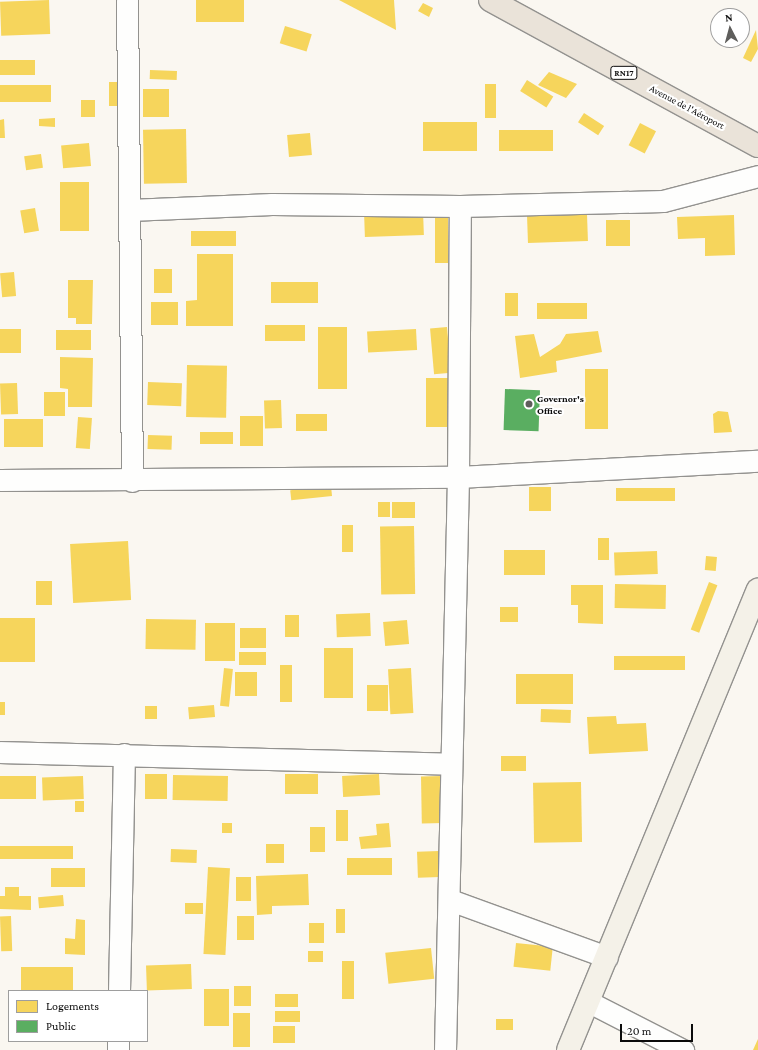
<!DOCTYPE html>
<html>
<head>
<meta charset="utf-8">
<style>
	body { margin:0 }
	#map { position:relative; width:758px; height:1050px; overflow:hidden; background:#faf7f1; font-family:"Crimson Pro",serif }
	div>[style] { position:absolute }
	.homes>* { inset:0; background:#f6d55c; transform-origin:0 0 }
	.public>* { inset:0; background:#5aae61; transform-origin:0 0 }
	.roads { filter:drop-shadow(1px 0 #93928f) drop-shadow(-1px 0 #93928f) drop-shadow(0 1px #93928f) drop-shadow(0 -1px #93928f) }
	.street>* { height:21px; margin:-10.5px; padding:0 10.5px; transform-origin:10.5px; border-radius:10.5px; background:#fefefd }
	.secondary>* { height:22px; margin:-11px; padding:0 11px; transform-origin:11px; border-radius:11px; background:#f4f1e8 }
	.primary>* { height:22px; margin:-11px; padding:0 11px; transform-origin:11px; border-radius:11px; background:#eae3d9 }
	.dots>* { width:11px; height:11px; translate:-50% -50%; box-sizing:border-box; border:2px solid #fff; border-radius:50% }
	span { translate:-50% -50%; white-space:nowrap; text-align:center; line-height:1.15; -webkit-text-stroke:4px #fff; paint-order:stroke }
	.shield-label span { padding:1px 3px; background:#fff; border:1px solid; border-radius:3px; -webkit-text-stroke-width:0 }
	.shield-label { font-size:9px; color:#0c0c0c; font-weight:700 }
	.street-label { font-size:10px; color:#0c0c0c }
	.poi-label { font-size:10px; color:#0c0c0c; font-weight:700 }
	.left { translate:0 -50%; text-align:left }
	.legend { position:absolute; left:8px; top:990px; width:140px; height:52px; box-sizing:border-box; background:#fff; border:1px solid #9e9e9e; margin:0; padding:5px 7px; list-style:none; font-size:12px; color:#0c0c0c }
	.legend li { display:flex; align-items:center; gap:8px; height:20px }
	.legend b { width:20px; border:1px solid #9e9e9e }
	.north { position:absolute; left:710px; top:8px; width:40px; height:40px; box-sizing:border-box; background:#fff; border:1px solid #9e9e9e; border-radius:50%; rotate:354deg; font-size:11px; font-weight:700; line-height:16px; text-align:center; color:#0c0c0c }
	.north::after { content:''; display:block; margin:auto; width:14px; height:18px; background:#5f5e5c; clip-path:polygon(50% 0,100% 100%,50% 72%,0 100%) }
	.scale { position:absolute; left:620px; top:1024px; width:73px; height:18px; box-sizing:border-box; border:2px solid #0c0c0c; border-top:0; padding-left:5px; font-size:12px; line-height:14px; white-space:nowrap; color:#0c0c0c; -webkit-text-stroke:3px #fff; paint-order:stroke }
</style>
</head>
<body>
<div id="map">
	<div class="homes">
		<i style="left:49px;top:0;width:34px;height:49px;rotate:88deg"></i>
		<i style="left:196px;top:0;width:48px;height:22px"></i>
		<i style="clip-path:polygon(339px 0,394px 0,396px 30px)"></i>
		<i style="clip-path:polygon(423px 3px,433px 8px,429px 17px,418px 11px)"></i>
		<i style="left:285px;top:26px;width:28px;height:18px;rotate:17deg"></i>
		<i style="clip-path:polygon(756px 30px,758px 49px,751px 62px,743px 58px)"></i>
		<i style="left:35px;top:60px;width:15px;height:35px;rotate:90deg"></i>
		<i style="left:150px;top:70px;width:27px;height:9px;rotate:2deg"></i>
		<i style="clip-path:polygon(549px 72px,577px 84px,566px 98px,538px 85px)"></i>
		<i style="left:527px;top:80px;width:31px;height:13px;rotate:32deg"></i>
		<i style="left:109px;top:82px;width:11px;height:24px"></i>
		<i style="left:485px;top:84px;width:11px;height:34px"></i>
		<i style="left:0;top:85px;width:51px;height:17px"></i>
		<i style="left:143px;top:89px;width:26px;height:28px"></i>
		<i style="left:95px;top:100px;width:17px;height:14px;rotate:90deg"></i>
		<i style="left:584px;top:113px;width:24px;height:11px;rotate:33deg"></i>
		<i style="clip-path:polygon(55px 118px,55px 127px,39px 126px,39px 119px)"></i>
		<i style="clip-path:polygon(4px 119px,5px 138px,0 138px,0 120px)"></i>
		<i style="left:423px;top:122px;width:54px;height:29px"></i>
		<i style="left:640px;top:123px;width:18px;height:25px;rotate:27deg"></i>
		<i style="left:186px;top:129px;width:54px;height:43px;rotate:89deg"></i>
		<i style="left:499px;top:130px;width:54px;height:21px"></i>
		<i style="left:310px;top:133px;width:22px;height:23px;rotate:85deg"></i>
		<i style="left:89px;top:143px;width:23px;height:28px;rotate:85deg"></i>
		<i style="left:41px;top:154px;width:14px;height:17px;rotate:82deg"></i>
		<i style="left:60px;top:182px;width:29px;height:49px"></i>
		<i style="left:35px;top:208px;width:23px;height:15px;rotate:80deg"></i>
		<i style="left:423px;top:210px;width:25px;height:59px;rotate:88deg"></i>
		<i style="left:435px;top:212px;width:13px;height:51px"></i>
		<i style="left:587px;top:214px;width:27px;height:60px;rotate:88deg"></i>
		<i style="clip-path:polygon(734px 215px,735px 255px,705px 256px,705px 238px,678px 239px,677px 217px)"></i>
		<i style="left:606px;top:220px;width:24px;height:26px"></i>
		<i style="left:191px;top:231px;width:45px;height:15px"></i>
		<i style="clip-path:polygon(197px 254px,233px 254px,233px 326px,186px 326px,186px 301px,197px 300px)"></i>
		<i style="left:154px;top:269px;width:18px;height:24px"></i>
		<i style="left:14px;top:272px;width:24px;height:14px;rotate:85deg"></i>
		<i style="clip-path:polygon(68px 280px,93px 280px,92px 324px,76px 324px,76px 318px,68px 318px)"></i>
		<i style="left:271px;top:282px;width:47px;height:21px"></i>
		<i style="left:518px;top:293px;width:23px;height:13px;rotate:90deg"></i>
		<i style="left:151px;top:302px;width:27px;height:23px"></i>
		<i style="left:587px;top:303px;width:16px;height:50px;rotate:90deg"></i>
		<i style="left:305px;top:325px;width:16px;height:40px;rotate:90deg"></i>
		<i style="left:318px;top:327px;width:29px;height:62px"></i>
		<i style="left:447px;top:327px;width:46px;height:17px;rotate:85deg"></i>
		<i style="left:0;top:329px;width:21px;height:24px"></i>
		<i style="left:416px;top:329px;width:21px;height:49px;rotate:87deg"></i>
		<i style="left:56px;top:330px;width:35px;height:20px"></i>
		<i style="clip-path:polygon(598px 331px,602px 352px,556px 361px,557px 372px,520px 378px,515px 336px,534px 334px,540px 357px,560px 344px,566px 334px)"></i>
		<i style="clip-path:polygon(60px 357px,93px 358px,92px 407px,68px 407px,68px 389px,60px 388px)"></i>
		<i style="left:187px;top:365px;width:40px;height:52px;rotate:1deg"></i>
		<i style="left:608px;top:369px;width:60px;height:23px;rotate:90deg"></i>
		<i style="left:426px;top:378px;width:23px;height:49px"></i>
		<i style="left:148px;top:382px;width:34px;height:23px;rotate:2deg"></i>
		<i style="left:17px;top:383px;width:31px;height:17px;rotate:88deg"></i>
		<i style="left:44px;top:392px;width:21px;height:24px"></i>
		<i style="left:281px;top:400px;width:28px;height:17px;rotate:88deg"></i>
		<i style="clip-path:polygon(718px 411px,728px 412px,732px 432px,714px 433px,713px 414px)"></i>
		<i style="left:327px;top:414px;width:17px;height:31px;rotate:90deg"></i>
		<i style="left:240px;top:416px;width:23px;height:30px"></i>
		<i style="left:78px;top:417px;width:14px;height:31px;rotate:4deg"></i>
		<i style="left:43px;top:419px;width:28px;height:39px;rotate:90deg"></i>
		<i style="left:200px;top:432px;width:33px;height:12px"></i>
		<i style="left:148px;top:435px;width:24px;height:14px;rotate:2deg"></i>
		<i style="left:331px;top:486px;width:10px;height:41px;rotate:84deg"></i>
		<i style="left:529px;top:487px;width:22px;height:24px"></i>
		<i style="left:675px;top:488px;width:13px;height:59px;rotate:90deg"></i>
		<i style="left:390px;top:502px;width:15px;height:12px;rotate:90deg"></i>
		<i style="left:392px;top:502px;width:23px;height:16px"></i>
		<i style="left:342px;top:525px;width:11px;height:27px"></i>
		<i style="left:414px;top:526px;width:68px;height:34px;rotate:89deg"></i>
		<i style="left:598px;top:538px;width:11px;height:22px"></i>
		<i style="left:128px;top:541px;width:59px;height:58px;rotate:87deg"></i>
		<i style="left:504px;top:550px;width:41px;height:25px"></i>
		<i style="left:657px;top:551px;width:23px;height:43px;rotate:88deg"></i>
		<i style="left:706px;top:556px;width:11px;height:14px;rotate:5deg"></i>
		<i style="left:36px;top:581px;width:16px;height:24px"></i>
		<i style="left:709px;top:582px;width:9px;height:51px;rotate:21deg"></i>
		<i style="left:615px;top:584px;width:51px;height:24px;rotate:1deg"></i>
		<i style="clip-path:polygon(571px 585px,603px 585px,603px 624px,578px 623px,578px 605px,571px 605px)"></i>
		<i style="left:500px;top:607px;width:18px;height:15px"></i>
		<i style="left:370px;top:613px;width:23px;height:34px;rotate:88deg"></i>
		<i style="left:285px;top:615px;width:14px;height:22px"></i>
		<i style="left:0;top:618px;width:35px;height:44px"></i>
		<i style="left:146px;top:619px;width:50px;height:30px;rotate:1deg"></i>
		<i style="left:407px;top:620px;width:24px;height:24px;rotate:85deg"></i>
		<i style="left:205px;top:623px;width:30px;height:38px"></i>
		<i style="left:240px;top:628px;width:26px;height:20px"></i>
		<i style="left:324px;top:648px;width:29px;height:50px"></i>
		<i style="left:239px;top:652px;width:27px;height:13px"></i>
		<i style="left:685px;top:656px;width:14px;height:71px;rotate:90deg"></i>
		<i style="left:280px;top:665px;width:12px;height:37px"></i>
		<i style="left:224px;top:668px;width:9px;height:38px;rotate:6deg"></i>
		<i style="left:411px;top:668px;width:45px;height:23px;rotate:87deg"></i>
		<i style="left:235px;top:672px;width:22px;height:24px"></i>
		<i style="left:573px;top:674px;width:30px;height:57px;rotate:90deg"></i>
		<i style="left:367px;top:685px;width:21px;height:26px"></i>
		<i style="left:5px;top:702px;width:13px;height:5px;rotate:90deg"></i>
		<i style="left:214px;top:705px;width:12px;height:26px;rotate:85deg"></i>
		<i style="left:145px;top:706px;width:12px;height:13px"></i>
		<i style="left:541px;top:709px;width:30px;height:13px;rotate:2deg"></i>
		<i style="clip-path:polygon(616px 716px,617px 724px,646px 723px,648px 751px,589px 754px,587px 717px)"></i>
		<i style="left:526px;top:756px;width:15px;height:25px;rotate:90deg"></i>
		<i style="left:145px;top:774px;width:22px;height:25px"></i>
		<i style="left:318px;top:774px;width:20px;height:33px;rotate:90deg"></i>
		<i style="left:379px;top:774px;width:21px;height:37px;rotate:87deg"></i>
		<i style="left:173px;top:775px;width:55px;height:25px;rotate:1deg"></i>
		<i style="left:0;top:776px;width:36px;height:23px"></i>
		<i style="left:83px;top:776px;width:23px;height:41px;rotate:88deg"></i>
		<i style="left:443px;top:776px;width:47px;height:22px;rotate:89deg"></i>
		<i style="left:581px;top:782px;width:60px;height:48px;rotate:89deg"></i>
		<i style="left:75px;top:801px;width:9px;height:11px"></i>
		<i style="left:348px;top:810px;width:31px;height:12px;rotate:90deg"></i>
		<i style="left:222px;top:823px;width:10px;height:10px"></i>
		<i style="clip-path:polygon(389px 823px,391px 847px,361px 849px,359px 837px,377px 835px,376px 824px)"></i>
		<i style="left:310px;top:827px;width:15px;height:25px"></i>
		<i style="left:266px;top:844px;width:18px;height:19px"></i>
		<i style="left:73px;top:846px;width:13px;height:73px;rotate:90deg"></i>
		<i style="left:171px;top:849px;width:26px;height:13px;rotate:2deg"></i>
		<i style="left:439px;top:851px;width:26px;height:22px;rotate:88deg"></i>
		<i style="left:347px;top:858px;width:45px;height:17px"></i>
		<i style="left:208px;top:867px;width:22px;height:87px;rotate:3deg"></i>
		<i style="left:51px;top:868px;width:34px;height:19px"></i>
		<i style="clip-path:polygon(308px 874px,309px 905px,272px 906px,272px 914px,257px 915px,256px 876px)"></i>
		<i style="left:236px;top:877px;width:15px;height:24px"></i>
		<i style="clip-path:polygon(5px 887px,19px 887px,19px 896px,31px 896px,31px 910px,0 909px,0 896px,5px 896px)"></i>
		<i style="left:63px;top:895px;width:11px;height:25px;rotate:85deg"></i>
		<i style="left:185px;top:903px;width:18px;height:11px"></i>
		<i style="left:336px;top:909px;width:9px;height:24px"></i>
		<i style="left:11px;top:916px;width:35px;height:11px;rotate:88deg"></i>
		<i style="left:237px;top:916px;width:17px;height:24px"></i>
		<i style="clip-path:polygon(76px 919px,85px 920px,85px 955px,65px 954px,65px 938px,75px 939px)"></i>
		<i style="left:309px;top:923px;width:15px;height:20px"></i>
		<i style="left:516px;top:943px;width:37px;height:24px;rotate:6deg"></i>
		<i style="left:431px;top:948px;width:31px;height:46px;rotate:84deg"></i>
		<i style="left:308px;top:951px;width:15px;height:11px"></i>
		<i style="left:342px;top:961px;width:12px;height:38px"></i>
		<i style="left:191px;top:964px;width:25px;height:45px;rotate:88deg"></i>
		<i style="left:73px;top:967px;width:23px;height:52px;rotate:90deg"></i>
		<i style="left:234px;top:986px;width:17px;height:20px"></i>
		<i style="left:229px;top:989px;width:37px;height:25px;rotate:90deg"></i>
		<i style="left:298px;top:994px;width:13px;height:23px;rotate:90deg"></i>
		<i style="left:275px;top:1011px;width:25px;height:11px"></i>
		<i style="left:233px;top:1013px;width:17px;height:34px"></i>
		<i style="left:513px;top:1019px;width:11px;height:17px;rotate:90deg"></i>
		<i style="left:273px;top:1026px;width:22px;height:17px"></i>
		<i style="clip-path:polygon(758px 1039px,758px 1050px,753px 1050px)"></i>
	</div>
	<div class="public">
		<i style="left:505px;top:389px;width:35px;height:41px;rotate:2deg"></i>
	</div>
	<div class="roads">
		<div class="street">
			<i style="left:127px;top:0;width:481px;rotate:89.4deg"></i>
			<i style="left:129px;top:210px;width:143px;rotate:-2.4deg"></i>
			<i style="left:272px;top:204px;width:188px;rotate:0.6deg"></i>
			<i style="left:460px;top:206px;width:203px;rotate:-1.4deg"></i>
			<i style="left:663px;top:201px;width:98px;rotate:-14.7deg"></i>
			<i style="left:0;top:480px;width:458px;rotate:-0.4deg"></i>
			<i style="left:458px;top:477px;width:300px;rotate:-3.1deg"></i>
			<i style="left:0;top:752px;width:451px;rotate:1.5deg"></i>
			<i style="left:450px;top:900px;width:167px;rotate:20deg"></i>
			<i style="left:119px;top:991px;width:237px;rotate:-88.8deg"></i>
			<i style="left:589px;top:1002px;width:106px;rotate:27.1deg"></i>
			<i style="left:118px;top:1050px;width:9px;rotate:-90deg"></i>
			<i style="left:445px;top:1050px;width:573px;rotate:-88.7deg"></i>
			<i style="left:458px;top:477px;width:271px;rotate:-89.6deg"></i>
		</div>
		<div class="secondary">
			<i style="left:568px;top:1050px;width:498px;rotate:-67.6deg"></i>
		</div>
		<div class="primary">
			<i style="left:490px;top:0;width:305px;rotate:28.6deg"></i>
		</div>
	</div>
	<div class="dots">
		<i style="left:529px;top:404px;background:#5f5e5c"></i>
	</div>
	<div class="shield-label">
		<span style="left:624px;top:73px">RN17</span>
	</div>
	<div class="street-label">
		<span style="left:687px;top:107px;rotate:28deg">Avenue de l'Aéroport</span>
	</div>
	<div class="poi-label">
		<span class="left" style="left:537px;top:404px">Governor's<br>Office</span>
	</div>
	<ul class="legend">
	<li><b style="height:11px;background:#f6d55c"></b>Logements</li>
	<li><b style="height:11px;background:#5aae61"></b>Public</li>
	</ul>
	<div class="north">N</div>
	<div class="scale">20 m</div>
</div>
</body>
</html>
